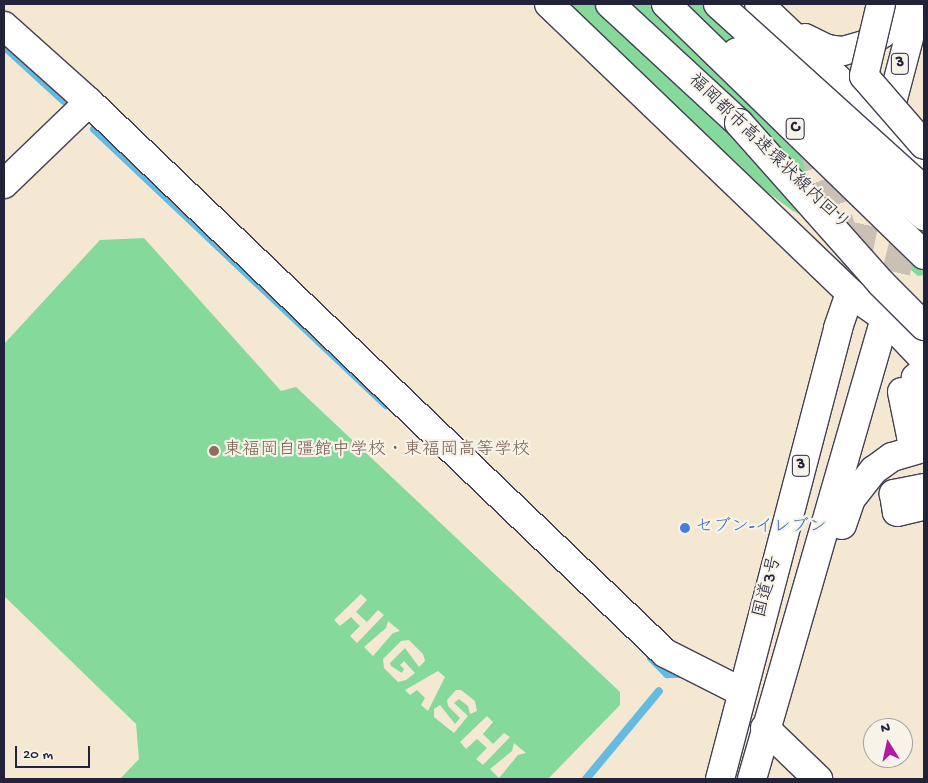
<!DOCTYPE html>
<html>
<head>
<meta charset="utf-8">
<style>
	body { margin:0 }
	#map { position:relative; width:928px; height:783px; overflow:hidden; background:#f4e8d2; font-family:"Gochi Hand","Klee One",sans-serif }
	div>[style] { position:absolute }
	.green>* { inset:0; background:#85d99b }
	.stream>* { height:8px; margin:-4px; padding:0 4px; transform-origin:4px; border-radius:4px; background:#64bae1 }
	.minor-tunnel>* { height:28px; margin-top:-14px; transform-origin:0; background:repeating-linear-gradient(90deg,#cac0b4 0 28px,transparent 0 42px) }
	.highway-tunnel>* { height:28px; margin-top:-14px; transform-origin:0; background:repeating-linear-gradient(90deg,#cac0b4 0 28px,transparent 0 42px) }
	.roads { filter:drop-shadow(1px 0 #424052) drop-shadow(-1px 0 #424052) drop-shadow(0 1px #424052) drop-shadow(0 -1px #424052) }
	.minor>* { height:28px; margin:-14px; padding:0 14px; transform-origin:14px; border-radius:14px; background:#fff }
	.highway>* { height:28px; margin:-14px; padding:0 14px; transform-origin:14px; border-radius:14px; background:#fff }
	.bridges { filter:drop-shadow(1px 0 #424052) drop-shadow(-1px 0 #424052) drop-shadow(0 1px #424052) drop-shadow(0 -1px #424052) }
	.minor-bridge>* { height:28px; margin:-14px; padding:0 14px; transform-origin:14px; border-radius:14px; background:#fff }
	.highway-bridge>* { height:28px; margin:-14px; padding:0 14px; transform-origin:14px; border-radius:14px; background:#fff }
	.dots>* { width:14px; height:14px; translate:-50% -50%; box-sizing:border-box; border:2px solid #f7f3e8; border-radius:50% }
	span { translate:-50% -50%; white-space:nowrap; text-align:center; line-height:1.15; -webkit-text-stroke:4.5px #f7f3e8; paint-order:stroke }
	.shield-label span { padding:1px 4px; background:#f7f3e8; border:1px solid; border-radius:4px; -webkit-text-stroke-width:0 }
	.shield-label { font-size:16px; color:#22223b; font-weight:700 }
	.street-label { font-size:18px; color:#22223b }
	.education-label { font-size:18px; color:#785e54 }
	.left { translate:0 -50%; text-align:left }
	.shop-label { font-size:18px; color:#366cbe }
	.frame { position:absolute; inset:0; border:5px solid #22223b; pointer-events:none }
	.north { position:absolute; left:863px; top:718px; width:50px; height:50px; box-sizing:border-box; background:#f7f3e8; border:1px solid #a29fa3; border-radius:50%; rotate:350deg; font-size:14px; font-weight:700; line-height:20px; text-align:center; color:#22223b }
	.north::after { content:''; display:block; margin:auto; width:18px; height:22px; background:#b5179e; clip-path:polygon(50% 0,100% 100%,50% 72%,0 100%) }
	.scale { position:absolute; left:15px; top:746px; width:75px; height:22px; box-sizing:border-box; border:2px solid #22223b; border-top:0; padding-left:6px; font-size:15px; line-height:18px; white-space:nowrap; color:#22223b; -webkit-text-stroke:4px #f7f3e8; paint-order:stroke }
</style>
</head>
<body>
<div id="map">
	<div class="green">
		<i style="clip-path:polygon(568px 4px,738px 4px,768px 58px,821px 214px,815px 221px,793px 211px,755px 183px)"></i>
		<i style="clip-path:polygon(924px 216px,924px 275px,918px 276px,911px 270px,911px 263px)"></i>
		<i style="clip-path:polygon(evenodd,144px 238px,281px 391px,296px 387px,620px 692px,620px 705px,548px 779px,120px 779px,139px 759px,136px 724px,4px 596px,4px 344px,100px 240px,144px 238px,361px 594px,367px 600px,356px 612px,367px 622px,378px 610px,384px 615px,357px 643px,350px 636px,360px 626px,351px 617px,340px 626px,334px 620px,361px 594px,144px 238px,388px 621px,400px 631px,393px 633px,373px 656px,364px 647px,386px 628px,388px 621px,144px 238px,409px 640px,423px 654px,425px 661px,419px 667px,405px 648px,390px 663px,391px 666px,402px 673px,404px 669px,400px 665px,404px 661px,415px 673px,406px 680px,398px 682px,384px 668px,383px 659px,401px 641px,409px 640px,144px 238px,438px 671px,445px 677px,428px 711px,421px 705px,425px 698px,417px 690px,410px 695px,405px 690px,438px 671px,144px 238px,456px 690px,461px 690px,475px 701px,477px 711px,470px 714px,468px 706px,459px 699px,454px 703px,468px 716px,454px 733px,434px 717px,434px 709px,440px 705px,455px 724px,460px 718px,448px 706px,447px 700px,456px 690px,144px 238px,487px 716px,493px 722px,483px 734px,493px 744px,504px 733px,510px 737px,483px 765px,476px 759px,487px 748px,477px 739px,466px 749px,460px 742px,487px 716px,144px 238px,514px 743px,526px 753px,518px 755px,499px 778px,490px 769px,512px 751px,514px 743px)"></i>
	</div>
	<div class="stream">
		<i style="left:4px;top:46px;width:81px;rotate:42.5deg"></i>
		<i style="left:94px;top:129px;width:402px;rotate:43.4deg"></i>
		<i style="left:651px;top:658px;width:23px;rotate:45deg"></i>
		<i style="left:667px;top:674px;width:18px"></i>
		<i style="left:586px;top:779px;width:114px;rotate:-50.3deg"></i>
	</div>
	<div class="minor-tunnel">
		<i style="left:810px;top:140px;width:106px;rotate:70.2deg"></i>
	</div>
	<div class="highway-tunnel">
		<i style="left:850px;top:293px;width:113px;rotate:-78.3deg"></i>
		<i style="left:886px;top:313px;width:100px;rotate:-76.1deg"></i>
	</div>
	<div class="roads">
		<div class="minor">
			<i style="left:549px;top:4px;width:417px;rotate:43.8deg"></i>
			<i style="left:759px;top:4px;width:175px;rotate:43.6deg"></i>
			<i style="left:4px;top:26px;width:114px;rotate:41.8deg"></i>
			<i style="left:89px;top:102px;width:797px;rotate:43.73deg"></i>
			<i style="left:665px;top:653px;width:86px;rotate:26.9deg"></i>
			<i style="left:805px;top:38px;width:25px;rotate:26deg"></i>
			<i style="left:828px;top:49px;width:15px;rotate:8deg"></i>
			<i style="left:843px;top:51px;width:22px;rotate:-16deg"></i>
			<i style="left:864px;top:45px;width:22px;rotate:-32deg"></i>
			<i style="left:883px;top:33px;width:33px;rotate:-61deg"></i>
			<i style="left:4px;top:184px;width:118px;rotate:-44deg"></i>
			<i style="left:902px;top:392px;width:45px;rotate:78.4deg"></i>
			<i style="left:911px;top:436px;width:13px;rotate:-9deg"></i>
			<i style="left:923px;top:415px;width:38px;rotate:-101deg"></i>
			<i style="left:916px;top:378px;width:11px;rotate:-45deg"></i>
			<i style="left:924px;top:488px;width:31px;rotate:169deg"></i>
			<i style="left:894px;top:494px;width:18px;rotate:81deg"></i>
			<i style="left:897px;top:512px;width:28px;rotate:-13deg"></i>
			<i style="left:765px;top:728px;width:74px;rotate:43.9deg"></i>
		</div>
		<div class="highway">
			<i style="left:610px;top:4px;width:176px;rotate:42.7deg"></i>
			<i style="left:918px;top:4px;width:125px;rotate:104.8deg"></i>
			<i style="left:886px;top:125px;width:55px;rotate:46.5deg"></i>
			<i style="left:842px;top:525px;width:28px;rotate:-71deg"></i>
			<i style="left:851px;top:499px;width:37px;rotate:-52deg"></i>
			<i style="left:874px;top:470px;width:22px;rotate:-36deg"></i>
			<i style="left:892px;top:457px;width:33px;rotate:-16deg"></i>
			<i style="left:720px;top:779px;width:466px;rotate:-75.3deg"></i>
			<i style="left:838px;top:328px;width:37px;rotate:-71deg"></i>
			<i style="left:850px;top:293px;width:43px;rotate:35.5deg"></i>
			<i style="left:885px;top:318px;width:57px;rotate:46.4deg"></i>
			<i style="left:752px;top:779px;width:480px;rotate:-73.9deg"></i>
		</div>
	</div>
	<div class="bridges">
		<div class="minor-bridge">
			<i style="left:718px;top:4px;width:278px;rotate:42.1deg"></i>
			<i style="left:881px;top:4px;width:74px;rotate:103.3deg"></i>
			<i style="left:864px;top:76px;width:91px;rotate:49deg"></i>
		</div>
		<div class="highway-bridge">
			<i style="left:666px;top:4px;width:360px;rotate:44.2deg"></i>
			<i style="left:737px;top:52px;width:61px;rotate:37.1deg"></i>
			<i style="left:786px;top:89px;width:188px;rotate:42.6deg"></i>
			<i style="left:739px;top:123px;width:214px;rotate:48.4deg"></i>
			<i style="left:881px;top:283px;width:61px;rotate:45deg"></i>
		</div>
	</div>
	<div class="dots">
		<i style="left:214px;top:451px;background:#8d6e63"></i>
		<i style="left:685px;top:528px;background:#3f7fe0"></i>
	</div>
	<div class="shield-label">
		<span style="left:900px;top:64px">3</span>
		<span style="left:795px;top:129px">C</span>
		<span style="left:801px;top:466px">3</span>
	</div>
	<div class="street-label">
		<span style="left:768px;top:153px;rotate:44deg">福岡都市高速環状線内回り</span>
		<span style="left:769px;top:587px;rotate:-75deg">国道3号</span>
	</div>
	<div class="education-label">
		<span class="left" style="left:224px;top:451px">東福岡自彊館中学校・東福岡高等学校</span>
	</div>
	<div class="shop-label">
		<span class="left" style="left:695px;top:528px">セブン-イレブン</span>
	</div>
	<div class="frame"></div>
	<div class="north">N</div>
	<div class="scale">20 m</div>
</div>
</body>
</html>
